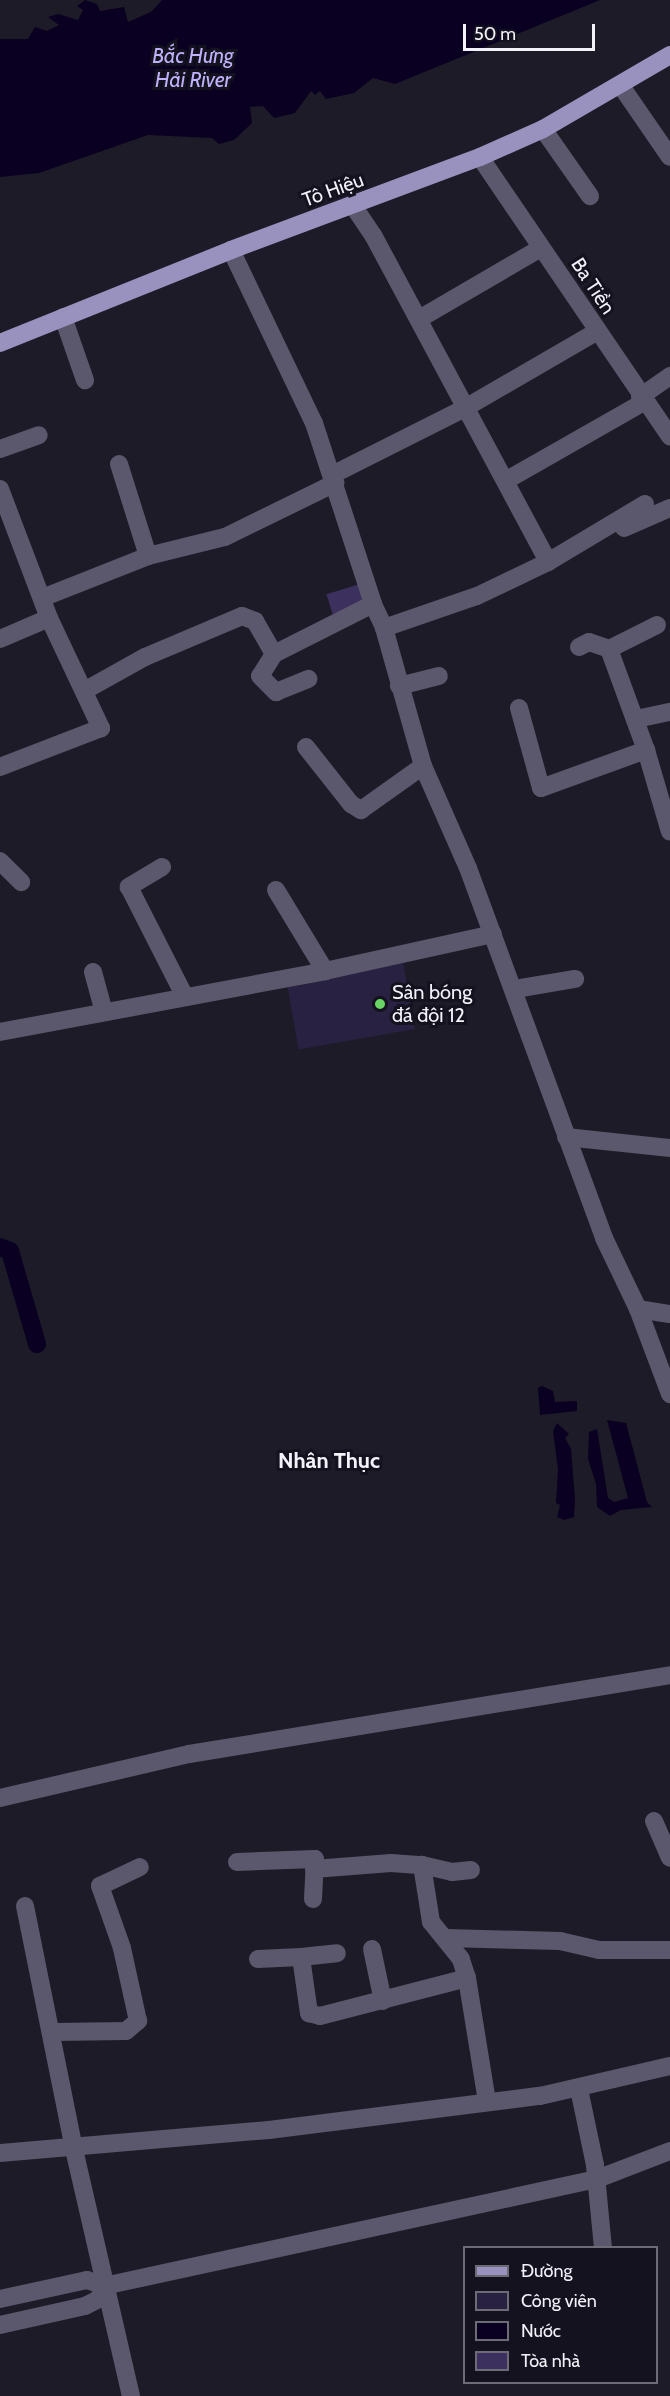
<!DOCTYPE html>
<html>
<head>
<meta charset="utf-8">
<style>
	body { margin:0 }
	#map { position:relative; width:670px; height:2396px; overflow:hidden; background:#1d1b27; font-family:Cabin,sans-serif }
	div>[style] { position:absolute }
	.green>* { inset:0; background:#292142; transform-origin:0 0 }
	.water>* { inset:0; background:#0a0022 }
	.canal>* { height:18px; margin:-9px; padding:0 9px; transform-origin:9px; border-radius:9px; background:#0a0022 }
	.building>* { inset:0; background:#3c315e; transform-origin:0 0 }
	.minor>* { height:18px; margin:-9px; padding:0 9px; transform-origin:9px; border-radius:9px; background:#5b576c }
	.major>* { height:18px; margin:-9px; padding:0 9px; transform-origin:9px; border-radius:9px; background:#9991be }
	.dots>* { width:16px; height:16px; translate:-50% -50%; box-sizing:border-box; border:3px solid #14121e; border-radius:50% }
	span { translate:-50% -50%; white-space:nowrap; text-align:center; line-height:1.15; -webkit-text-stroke:6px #14121e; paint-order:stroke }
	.street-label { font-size:20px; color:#f3f2fa }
	.poi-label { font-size:20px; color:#f3f2fa }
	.left { translate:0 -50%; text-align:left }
	.water-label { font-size:21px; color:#c0b1fd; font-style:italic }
	.quarter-label { font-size:22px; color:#f3f2fa; font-weight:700 }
	.legend { position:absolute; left:463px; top:2246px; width:195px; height:138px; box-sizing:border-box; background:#14121e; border:2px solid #6d6c76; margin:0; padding:8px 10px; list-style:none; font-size:18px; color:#f3f2fa }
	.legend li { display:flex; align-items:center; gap:12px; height:30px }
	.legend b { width:30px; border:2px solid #6d6c76 }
	.scale { position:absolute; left:463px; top:24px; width:132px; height:27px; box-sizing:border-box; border:3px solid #f3f2fa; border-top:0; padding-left:8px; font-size:18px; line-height:21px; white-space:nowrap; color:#f3f2fa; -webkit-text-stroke:4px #14121e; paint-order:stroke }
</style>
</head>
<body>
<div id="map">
	<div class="green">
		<i style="left:403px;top:962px;width:68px;height:118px;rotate:80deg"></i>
	</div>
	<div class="water">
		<i style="clip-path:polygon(85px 0,97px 4px,100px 11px,124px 7px,128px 22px,151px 12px,162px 0,600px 0,395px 84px,373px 78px,354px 93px,326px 99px,320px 91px,315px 95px,311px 91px,295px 113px,274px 118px,263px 106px,250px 107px,252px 123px,234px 140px,219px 144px,212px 138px,148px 135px,39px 173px,0 177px,0 39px,28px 39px,35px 27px,47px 31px,59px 25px,48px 17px,58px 14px,78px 20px,83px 10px,77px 6px)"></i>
		<i style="clip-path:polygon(542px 1386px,553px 1391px,555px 1402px,577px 1401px,577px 1411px,540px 1415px,538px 1388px)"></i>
		<i style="clip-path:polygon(607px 1420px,626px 1423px,647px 1502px,652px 1507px,621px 1510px,610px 1516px,597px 1507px,596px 1484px,588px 1459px,589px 1432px,597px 1429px,608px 1498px,614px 1502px,628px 1498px)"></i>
		<i style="clip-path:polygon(557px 1423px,569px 1434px,565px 1438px,571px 1449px,575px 1500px,574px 1517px,564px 1520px,557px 1517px,560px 1505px,556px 1503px,558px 1469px,553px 1431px)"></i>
	</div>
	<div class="canal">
		<i style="left:0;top:1247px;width:11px;rotate:22deg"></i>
		<i style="left:10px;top:1251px;width:97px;rotate:73.8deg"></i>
	</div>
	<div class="building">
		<i style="left:360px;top:584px;width:21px;height:35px;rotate:73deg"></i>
	</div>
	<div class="minor">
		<i style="left:621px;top:86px;width:86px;rotate:55.4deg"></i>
		<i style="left:543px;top:129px;width:82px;rotate:55deg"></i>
		<i style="left:480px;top:157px;width:338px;rotate:55.8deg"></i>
		<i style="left:354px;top:207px;width:34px;rotate:56deg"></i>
		<i style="left:373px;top:235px;width:371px;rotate:61.8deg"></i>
		<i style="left:231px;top:250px;width:192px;rotate:64.4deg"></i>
		<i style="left:314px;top:423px;width:190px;rotate:71.9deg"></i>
		<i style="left:373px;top:604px;width:26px;rotate:65deg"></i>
		<i style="left:384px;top:628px;width:143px;rotate:74.2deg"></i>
		<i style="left:423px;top:766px;width:111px;rotate:66.2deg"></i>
		<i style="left:468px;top:868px;width:394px;rotate:69.8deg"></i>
		<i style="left:604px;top:1238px;width:79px;rotate:64.4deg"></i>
		<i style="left:638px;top:1309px;width:91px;rotate:69.4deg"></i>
		<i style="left:63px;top:317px;width:67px;rotate:70.8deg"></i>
		<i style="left:419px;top:319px;width:141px;rotate:-30.2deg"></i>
		<i style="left:640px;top:397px;width:37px;rotate:-35deg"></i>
		<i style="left:0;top:449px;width:41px;rotate:-19.7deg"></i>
		<i style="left:119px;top:464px;width:96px;rotate:72.5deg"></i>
		<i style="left:332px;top:475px;width:149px;rotate:-26.7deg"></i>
		<i style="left:465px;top:408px;width:151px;rotate:-30.1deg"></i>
		<i style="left:507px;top:480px;width:158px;rotate:-29.7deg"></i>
		<i style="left:0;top:489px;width:138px;rotate:69.2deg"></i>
		<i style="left:49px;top:618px;width:122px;rotate:64.7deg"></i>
		<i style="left:101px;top:728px;width:108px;rotate:158.9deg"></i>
		<i style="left:624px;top:528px;width:50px;rotate:-23.5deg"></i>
		<i style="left:42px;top:598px;width:114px;rotate:-21.6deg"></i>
		<i style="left:148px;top:556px;width:79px;rotate:-13.9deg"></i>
		<i style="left:225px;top:537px;width:123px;rotate:-26.1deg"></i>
		<i style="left:657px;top:625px;width:54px;rotate:153.4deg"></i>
		<i style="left:609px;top:649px;width:108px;rotate:69.9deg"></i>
		<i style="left:646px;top:750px;width:85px;rotate:73.7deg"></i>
		<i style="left:384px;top:628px;width:98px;rotate:-19deg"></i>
		<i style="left:477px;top:596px;width:79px;rotate:-25.6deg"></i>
		<i style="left:548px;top:562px;width:113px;rotate:-30.9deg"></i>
		<i style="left:0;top:639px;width:53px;rotate:-23.2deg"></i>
		<i style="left:579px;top:647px;width:11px;rotate:-27deg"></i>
		<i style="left:589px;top:642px;width:21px;rotate:19deg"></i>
		<i style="left:274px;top:654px;width:26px;rotate:122deg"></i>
		<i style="left:260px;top:676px;width:23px;rotate:45deg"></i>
		<i style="left:276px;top:692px;width:35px;rotate:-22deg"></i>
		<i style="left:399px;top:686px;width:41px;rotate:-14deg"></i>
		<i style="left:84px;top:691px;width:70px;rotate:-29.1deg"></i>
		<i style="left:145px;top:657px;width:105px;rotate:-22.9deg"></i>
		<i style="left:242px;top:616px;width:14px;rotate:21deg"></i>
		<i style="left:255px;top:621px;width:38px;rotate:60deg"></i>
		<i style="left:274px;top:654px;width:111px;rotate:-26.8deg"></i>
		<i style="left:519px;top:708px;width:83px;rotate:74.6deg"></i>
		<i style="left:541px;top:788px;width:112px;rotate:-19.9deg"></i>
		<i style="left:636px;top:719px;width:35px;rotate:-12deg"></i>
		<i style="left:306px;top:747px;width:73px;rotate:51.7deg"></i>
		<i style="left:351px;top:804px;width:12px;rotate:31deg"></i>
		<i style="left:361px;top:810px;width:76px;rotate:-35.4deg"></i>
		<i style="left:0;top:861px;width:30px;rotate:45deg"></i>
		<i style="left:162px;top:867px;width:39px;rotate:149deg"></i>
		<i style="left:129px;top:887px;width:121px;rotate:63deg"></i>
		<i style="left:276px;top:890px;width:95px;rotate:58.8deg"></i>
		<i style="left:93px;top:972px;width:41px;rotate:74.6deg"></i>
		<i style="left:515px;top:989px;width:61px;rotate:-9.5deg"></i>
		<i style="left:0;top:1032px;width:331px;rotate:-10.6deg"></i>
		<i style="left:325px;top:971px;width:172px;rotate:-12.4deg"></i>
		<i style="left:566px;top:1137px;width:105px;rotate:6deg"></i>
		<i style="left:638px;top:1309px;width:32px;rotate:9deg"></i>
		<i style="left:0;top:1798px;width:194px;rotate:-13.1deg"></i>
		<i style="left:189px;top:1754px;width:487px;rotate:-9.3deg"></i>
		<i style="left:654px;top:1821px;width:40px;rotate:66.6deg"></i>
		<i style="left:237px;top:1862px;width:78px;rotate:-2.2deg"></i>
		<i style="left:315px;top:1859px;width:40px;rotate:92.9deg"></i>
		<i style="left:314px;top:1869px;width:77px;rotate:-4.5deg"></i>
		<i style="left:391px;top:1863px;width:31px;rotate:4deg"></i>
		<i style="left:25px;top:1906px;width:244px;rotate:78.6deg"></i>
		<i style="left:73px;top:2145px;width:258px;rotate:77deg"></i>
		<i style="left:446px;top:1938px;width:114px;rotate:1.5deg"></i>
		<i style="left:560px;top:1941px;width:40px;rotate:13deg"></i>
		<i style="left:599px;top:1950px;width:71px"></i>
		<i style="left:372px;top:1949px;width:53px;rotate:78.1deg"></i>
		<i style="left:301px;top:1957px;width:36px;rotate:-6deg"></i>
		<i style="left:258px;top:1959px;width:43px;rotate:-2.7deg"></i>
		<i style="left:301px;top:1957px;width:57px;rotate:81.9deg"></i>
		<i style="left:309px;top:2013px;width:11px;rotate:15deg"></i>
		<i style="left:320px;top:2016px;width:152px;rotate:-14.5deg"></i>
		<i style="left:467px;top:1978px;width:125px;rotate:80.8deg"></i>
		<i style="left:467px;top:1978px;width:20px;rotate:-108deg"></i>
		<i style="left:461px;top:1959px;width:48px;rotate:-129deg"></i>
		<i style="left:431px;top:1922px;width:58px;rotate:-99deg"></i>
		<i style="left:422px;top:1865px;width:31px;rotate:13deg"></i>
		<i style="left:452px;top:1872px;width:19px;rotate:-6deg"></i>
		<i style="left:53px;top:2032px;width:73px;rotate:-0.8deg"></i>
		<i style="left:126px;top:2031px;width:16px;rotate:-40deg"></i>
		<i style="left:138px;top:2021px;width:75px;rotate:-102.4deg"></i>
		<i style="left:122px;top:1948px;width:66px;rotate:-109.5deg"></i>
		<i style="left:100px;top:1886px;width:44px;rotate:-25.4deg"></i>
		<i style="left:579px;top:2089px;width:78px;rotate:78.1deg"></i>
		<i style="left:595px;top:2165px;width:83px;rotate:84.5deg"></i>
		<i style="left:0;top:2153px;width:270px;rotate:-4.9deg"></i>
		<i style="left:269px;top:2130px;width:273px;rotate:-7.2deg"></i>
		<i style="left:540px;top:2096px;width:133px;rotate:-13deg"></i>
		<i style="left:0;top:2299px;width:89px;rotate:-12.3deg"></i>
		<i style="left:87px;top:2280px;width:18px;rotate:19deg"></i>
		<i style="left:104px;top:2286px;width:504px;rotate:-12.25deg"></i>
		<i style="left:597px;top:2179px;width:78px;rotate:-21deg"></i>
		<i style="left:0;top:2325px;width:87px;rotate:-12.6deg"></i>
		<i style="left:85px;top:2306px;width:16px;rotate:-27deg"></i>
		<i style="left:99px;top:2299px;width:14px;rotate:-69deg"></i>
	</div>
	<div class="major">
		<i style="left:0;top:343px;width:249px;rotate:-21.9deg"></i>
		<i style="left:231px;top:250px;width:266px;rotate:-20.5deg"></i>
		<i style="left:480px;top:157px;width:69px;rotate:-24deg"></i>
		<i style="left:543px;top:129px;width:147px;rotate:-30.2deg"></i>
	</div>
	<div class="dots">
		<i style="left:380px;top:1004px;background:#68d465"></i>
	</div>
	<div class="street-label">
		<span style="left:333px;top:190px;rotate:-20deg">Tô Hiệu</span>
		<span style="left:593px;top:286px;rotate:57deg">Ba Tiền</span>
	</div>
	<div class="poi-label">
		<span class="left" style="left:392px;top:1004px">Sân bóng<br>đá đội 12</span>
	</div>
	<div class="water-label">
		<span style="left:193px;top:68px">Bắc Hưng<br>Hải River</span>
	</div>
	<div class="quarter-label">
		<span style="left:329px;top:1461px">Nhân Thục</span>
	</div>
	<ul class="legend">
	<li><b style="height:8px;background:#9991be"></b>Đường</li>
	<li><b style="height:16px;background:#292142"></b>Công viên</li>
	<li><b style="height:16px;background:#0a0022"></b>Nước</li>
	<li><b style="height:16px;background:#3c315e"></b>Tòa nhà</li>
	</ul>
	<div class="scale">50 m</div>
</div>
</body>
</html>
